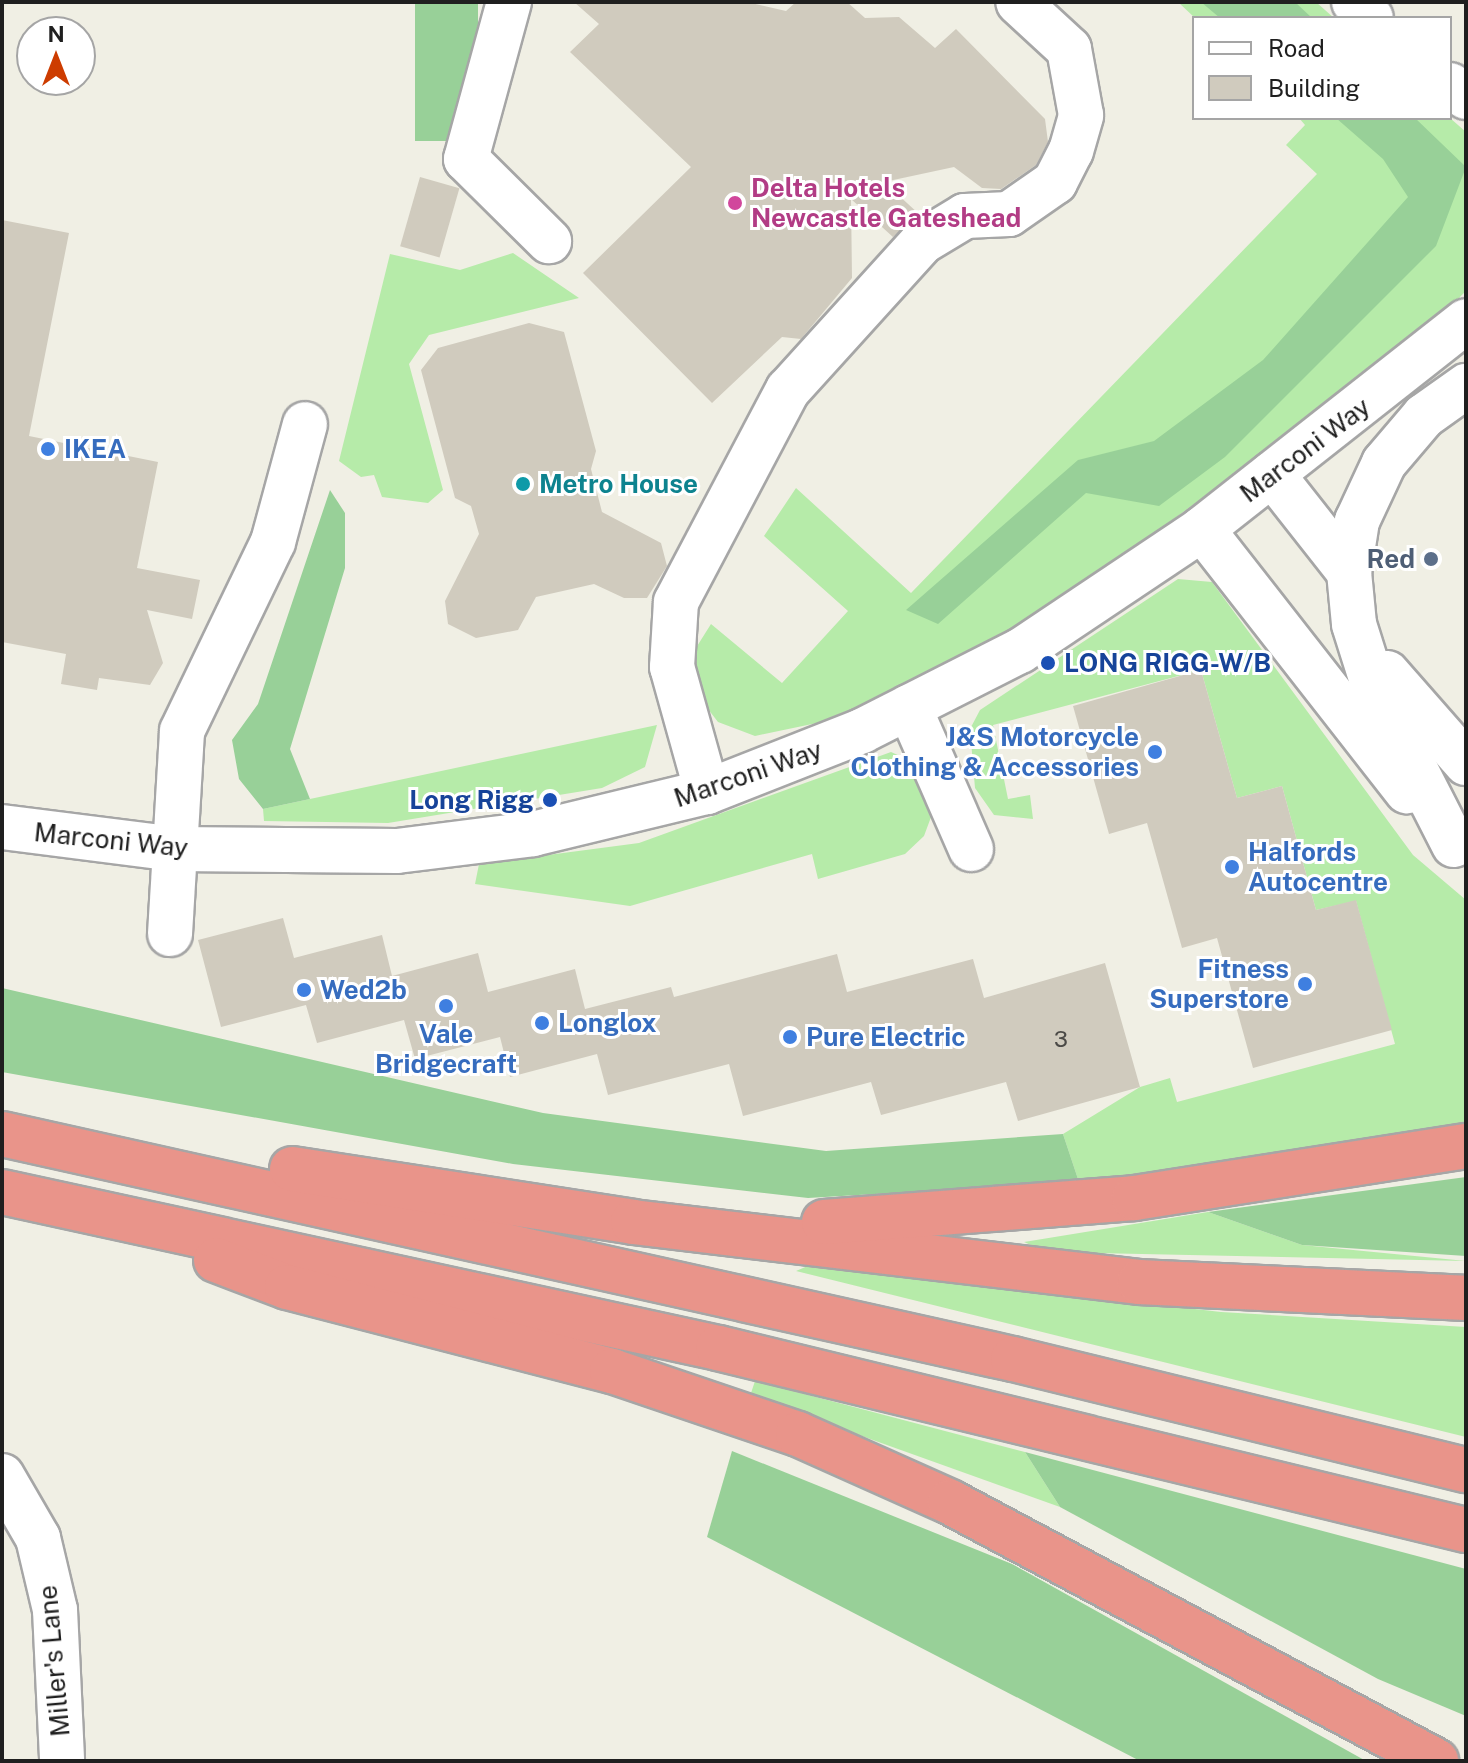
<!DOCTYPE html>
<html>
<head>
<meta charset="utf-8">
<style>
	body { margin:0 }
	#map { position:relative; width:1468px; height:1763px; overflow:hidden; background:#f0efe4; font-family:"Public Sans",sans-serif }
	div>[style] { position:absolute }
	.grass>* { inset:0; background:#b6eba9 }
	.forest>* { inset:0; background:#98d098; transform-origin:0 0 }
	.building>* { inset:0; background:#d0cbbe; transform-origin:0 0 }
	.roads { filter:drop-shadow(2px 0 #a6a6a6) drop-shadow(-2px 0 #a6a6a6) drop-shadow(0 2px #a6a6a6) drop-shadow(0 -2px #a6a6a6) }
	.minor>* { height:44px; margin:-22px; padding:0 22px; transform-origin:22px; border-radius:22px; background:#fff }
	.highway>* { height:44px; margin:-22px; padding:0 22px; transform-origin:22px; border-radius:22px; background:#e9948a }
	.dots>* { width:22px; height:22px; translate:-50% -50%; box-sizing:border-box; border:4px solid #fff; border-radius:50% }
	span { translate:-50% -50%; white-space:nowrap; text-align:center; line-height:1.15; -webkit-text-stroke:6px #fff; paint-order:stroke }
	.number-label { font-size:22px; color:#4b4a47 }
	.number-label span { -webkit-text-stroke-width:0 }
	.hotel-label { font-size:26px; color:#b23c85; font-weight:700 }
	.left { translate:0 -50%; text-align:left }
	.shop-label { font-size:26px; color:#366cbe; font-weight:700 }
	.right { translate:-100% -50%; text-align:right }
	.street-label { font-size:26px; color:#1f1f1f }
	.culture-label { font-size:26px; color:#0d838f; font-weight:700 }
	.service-label { font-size:26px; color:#4e5e75; font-weight:700 }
	.transit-label { font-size:26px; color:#164399; font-weight:700 }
	.frame { position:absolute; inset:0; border:4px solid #1f1f1f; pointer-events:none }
	.legend { position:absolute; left:1192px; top:16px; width:260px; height:104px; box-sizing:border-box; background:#fff; border:2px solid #a5a5a5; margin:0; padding:10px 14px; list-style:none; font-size:24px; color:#1f1f1f }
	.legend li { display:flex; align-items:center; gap:16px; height:40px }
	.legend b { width:40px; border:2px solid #a5a5a5 }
	.north { position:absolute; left:16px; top:16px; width:80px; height:80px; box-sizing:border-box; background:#fff; border:2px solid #a5a5a5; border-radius:50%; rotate:0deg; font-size:22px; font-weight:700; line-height:32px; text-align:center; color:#1f1f1f }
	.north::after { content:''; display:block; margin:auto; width:28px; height:36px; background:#cd3c00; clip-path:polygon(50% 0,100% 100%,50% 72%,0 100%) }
</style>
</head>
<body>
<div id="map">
	<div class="grass">
		<i style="clip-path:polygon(1178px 2px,1316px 2px,1334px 18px,1195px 18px)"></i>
		<i style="clip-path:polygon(1299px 118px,1450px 118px,1466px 132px,1466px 291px,1410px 346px,1085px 584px,951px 669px,817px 723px,755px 736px,718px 722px,698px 696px,694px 651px,711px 624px,782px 683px,848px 611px,764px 536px,796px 488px,911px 593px,1317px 174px,1286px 145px,1305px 125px)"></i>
		<i style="clip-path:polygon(513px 253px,579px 298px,429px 335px,409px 364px,443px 490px,428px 503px,382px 497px,374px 475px,361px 477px,339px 461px,390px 254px,460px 270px)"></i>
		<i style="clip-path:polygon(1178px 579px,1212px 582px,1413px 855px,1466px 900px,1466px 1127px,1079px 1182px,1063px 1134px,1140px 1087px,1170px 1078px,1177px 1102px,1395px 1044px,1356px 901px,1316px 910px,1282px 786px,1237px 798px,1201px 670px,993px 725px,1008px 799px,1030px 795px,1033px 819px,994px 815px,975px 788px,970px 729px,980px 710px)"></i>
		<i style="clip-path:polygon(657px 725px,645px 767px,602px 788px,388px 823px,264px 821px,263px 809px)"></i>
		<i style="clip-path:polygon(891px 752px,909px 760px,934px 809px,924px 836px,905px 854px,818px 879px,812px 854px,630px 906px,475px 884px,479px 864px,639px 843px)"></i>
		<i style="clip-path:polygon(1208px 1212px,1302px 1245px,1466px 1261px,1047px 1252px,1024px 1242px)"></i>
		<i style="clip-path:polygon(810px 1265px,1221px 1312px,1466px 1327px,1466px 1437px,796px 1271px)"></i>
		<i style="clip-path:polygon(755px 1381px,1025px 1452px,1060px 1507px,750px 1396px)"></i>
	</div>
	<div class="forest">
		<i style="left:415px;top:2px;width:63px;height:139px"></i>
		<i style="clip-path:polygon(1201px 2px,1295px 2px,1312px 18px,1220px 18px)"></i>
		<i style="clip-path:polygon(1336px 118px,1415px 118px,1466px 167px,1436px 246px,1225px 457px,1159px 506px,1086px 493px,938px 624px,906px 610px,1078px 460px,1154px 441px,1263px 360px,1408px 197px,1383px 159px)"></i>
		<i style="clip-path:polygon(330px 490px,345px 513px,345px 568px,290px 749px,310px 799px,263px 809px,239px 779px,232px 740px,258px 704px)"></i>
		<i style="clip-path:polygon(2px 988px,543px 1113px,826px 1151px,1063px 1134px,1079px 1182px,808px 1198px,513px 1164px,2px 1072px)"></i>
		<i style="clip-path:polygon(1466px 1177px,1466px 1256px,1302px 1245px,1208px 1212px)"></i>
		<i style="clip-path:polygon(732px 1451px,1012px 1564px,1366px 1761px,1140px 1761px,707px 1537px)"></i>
		<i style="clip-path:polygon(1025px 1452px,1466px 1569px,1466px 1716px,1378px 1679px,1060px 1507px)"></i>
	</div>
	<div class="building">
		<i style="clip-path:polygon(574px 2px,747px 2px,786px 11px,796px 2px,847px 2px,865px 18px,899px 17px,935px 48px,956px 29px,1045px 119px,1048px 142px,1036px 165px,1001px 189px,982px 188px,954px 167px,884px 182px,919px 214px,893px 237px,851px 199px,852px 278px,801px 339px,782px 337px,712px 403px,583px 273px,691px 167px,570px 52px,599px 24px)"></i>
		<i style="left:420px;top:177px;width:41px;height:72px;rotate:16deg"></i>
		<i style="clip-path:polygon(2px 220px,69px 233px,29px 436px,158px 462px,137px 568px,200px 580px,192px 619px,147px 610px,163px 663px,150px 685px,99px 678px,97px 690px,61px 684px,66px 654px,2px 642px)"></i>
		<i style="clip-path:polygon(529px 323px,564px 332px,596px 451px,591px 469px,602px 512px,661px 543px,667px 566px,647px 598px,624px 598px,594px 584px,536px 597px,518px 630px,476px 638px,448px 624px,445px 601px,479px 534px,471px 506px,455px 498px,421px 370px,438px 348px)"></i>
		<i style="clip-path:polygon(1201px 670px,1237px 798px,1282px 786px,1316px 910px,1356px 900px,1392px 1030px,1253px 1068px,1217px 938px,1182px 948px,1147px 823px,1109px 834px,1073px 706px)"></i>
		<i style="clip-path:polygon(283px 918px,294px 958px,382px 935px,392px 976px,478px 953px,488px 992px,575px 969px,585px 1009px,671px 987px,674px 997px,837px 954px,847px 992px,973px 959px,984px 998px,1105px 963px,1140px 1087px,1018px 1121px,1006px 1082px,881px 1115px,871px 1082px,743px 1116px,729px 1064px,608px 1095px,597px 1054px,510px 1077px,500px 1037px,415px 1059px,404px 1020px,317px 1043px,306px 1005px,221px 1027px,198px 940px)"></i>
	</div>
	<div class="roads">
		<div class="minor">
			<i style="left:509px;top:2px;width:163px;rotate:105.3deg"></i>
			<i style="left:466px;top:159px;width:117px;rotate:44.7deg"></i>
			<i style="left:1354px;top:2px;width:23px;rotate:43deg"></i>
			<i style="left:1450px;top:85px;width:20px;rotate:37deg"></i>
			<i style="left:1272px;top:474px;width:125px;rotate:51.8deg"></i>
			<i style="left:1202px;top:529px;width:333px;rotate:52deg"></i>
			<i style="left:1387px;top:673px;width:120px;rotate:48.7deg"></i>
			<i style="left:909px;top:707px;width:155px;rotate:66.4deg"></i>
			<i style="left:707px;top:792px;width:130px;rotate:-105.6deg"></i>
			<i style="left:672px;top:667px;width:65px;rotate:-86.5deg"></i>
			<i style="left:676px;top:602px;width:240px;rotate:-62.2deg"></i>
			<i style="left:788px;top:390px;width:200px;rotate:-47.8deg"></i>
			<i style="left:922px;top:242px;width:50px;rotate:-31.2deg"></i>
			<i style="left:965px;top:216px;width:44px;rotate:-2.6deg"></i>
			<i style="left:1009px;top:214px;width:56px;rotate:-34.8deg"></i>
			<i style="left:1055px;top:182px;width:35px;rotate:-63deg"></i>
			<i style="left:1071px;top:151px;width:37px;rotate:-74deg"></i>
			<i style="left:1081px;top:115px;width:67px;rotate:-100.3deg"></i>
			<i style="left:1069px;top:49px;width:69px;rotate:-137.3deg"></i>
			<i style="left:2px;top:827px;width:174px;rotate:7.2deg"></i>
			<i style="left:175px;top:849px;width:222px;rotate:0.5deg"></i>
			<i style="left:397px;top:851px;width:137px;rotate:-7.1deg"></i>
			<i style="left:533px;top:834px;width:179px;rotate:-13.6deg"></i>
			<i style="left:707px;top:792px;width:167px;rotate:-21.5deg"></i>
			<i style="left:862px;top:731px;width:177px;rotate:-26.9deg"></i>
			<i style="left:1020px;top:651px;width:219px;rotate:-33.8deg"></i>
			<i style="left:1202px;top:529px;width:336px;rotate:-38.2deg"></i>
			<i style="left:1454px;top:845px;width:176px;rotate:-117deg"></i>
			<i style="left:1374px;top:688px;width:67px;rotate:-107.4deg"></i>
			<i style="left:1354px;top:624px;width:52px;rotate:-95.5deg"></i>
			<i style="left:1349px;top:572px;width:52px;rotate:-81.1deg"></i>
			<i style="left:1357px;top:521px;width:64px;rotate:-65deg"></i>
			<i style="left:1384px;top:463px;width:62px;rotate:-49.6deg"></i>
			<i style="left:1424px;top:416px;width:52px;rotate:-35.5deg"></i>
			<i style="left:170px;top:934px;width:203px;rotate:-86.6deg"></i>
			<i style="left:182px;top:731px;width:210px;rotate:-64.3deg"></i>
			<i style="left:273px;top:542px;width:122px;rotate:-74.8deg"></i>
			<i style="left:2px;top:1476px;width:72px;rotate:59.9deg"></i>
			<i style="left:38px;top:1538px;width:74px;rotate:76.7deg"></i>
			<i style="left:55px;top:1610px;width:151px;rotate:87.3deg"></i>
		</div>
		<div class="highway">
			<i style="left:2px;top:1134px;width:1036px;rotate:12.55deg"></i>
			<i style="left:1013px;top:1359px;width:466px;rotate:13.8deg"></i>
			<i style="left:292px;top:1169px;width:345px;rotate:8.8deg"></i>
			<i style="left:633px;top:1222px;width:511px;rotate:6.75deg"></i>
			<i style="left:1140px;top:1282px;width:326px;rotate:2.8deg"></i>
			<i style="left:2px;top:1192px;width:733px;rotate:12.29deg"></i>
			<i style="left:718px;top:1348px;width:770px;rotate:13.68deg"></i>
			<i style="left:824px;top:1222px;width:311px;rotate:-4.4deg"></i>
			<i style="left:1134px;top:1198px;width:336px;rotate:-8.9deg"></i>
			<i style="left:216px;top:1260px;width:76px;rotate:20.8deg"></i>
			<i style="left:287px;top:1287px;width:336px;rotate:14.5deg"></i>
			<i style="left:612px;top:1371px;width:196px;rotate:18.7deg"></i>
			<i style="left:798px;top:1434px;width:167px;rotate:24.1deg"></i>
			<i style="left:950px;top:1502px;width:551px;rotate:28.05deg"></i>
		</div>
	</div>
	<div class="dots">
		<i style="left:735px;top:203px;background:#d1479c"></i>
		<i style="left:48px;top:449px;background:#3f7fe0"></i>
		<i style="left:523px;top:484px;background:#0f9aa8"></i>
		<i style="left:1431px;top:559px;background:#5c6f8a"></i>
		<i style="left:1048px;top:663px;background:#1a4fb4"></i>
		<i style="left:1155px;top:752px;background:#3f7fe0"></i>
		<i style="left:550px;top:800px;background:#1a4fb4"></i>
		<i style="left:1232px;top:867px;background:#3f7fe0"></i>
		<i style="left:1305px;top:984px;background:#3f7fe0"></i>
		<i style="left:304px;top:990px;background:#3f7fe0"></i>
		<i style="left:446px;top:1006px;background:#3f7fe0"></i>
		<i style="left:542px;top:1023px;background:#3f7fe0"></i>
		<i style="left:790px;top:1037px;background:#3f7fe0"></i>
	</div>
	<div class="number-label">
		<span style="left:1061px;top:1040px">3</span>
	</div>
	<div class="hotel-label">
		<span class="left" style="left:751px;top:203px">Delta Hotels<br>Newcastle Gateshead</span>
	</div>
	<div class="shop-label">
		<span class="left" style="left:64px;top:449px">IKEA</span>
		<span class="right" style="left:1139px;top:752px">J&amp;S Motorcycle<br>Clothing &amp; Accessories</span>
		<span class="left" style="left:1248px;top:867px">Halfords<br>Autocentre</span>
		<span class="right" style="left:1289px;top:984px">Fitness<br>Superstore</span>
		<span class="left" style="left:320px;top:990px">Wed2b</span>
		<span class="left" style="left:558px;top:1023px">Longlox</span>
		<span style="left:446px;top:1049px">Vale<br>Bridgecraft</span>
		<span class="left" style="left:806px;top:1037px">Pure Electric</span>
	</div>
	<div class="street-label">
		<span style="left:1305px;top:450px;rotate:-37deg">Marconi Way</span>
		<span style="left:748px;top:774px;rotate:-19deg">Marconi Way</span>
		<span style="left:111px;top:840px;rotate:6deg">Marconi Way</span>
		<span style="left:54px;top:1661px;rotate:-95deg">Miller's Lane</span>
	</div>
	<div class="culture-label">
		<span class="left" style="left:539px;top:484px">Metro House</span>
	</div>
	<div class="service-label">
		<span class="right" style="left:1415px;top:559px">Red</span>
	</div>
	<div class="transit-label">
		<span class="left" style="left:1064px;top:663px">LONG RIGG-W/B</span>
		<span class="right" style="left:534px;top:800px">Long Rigg</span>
	</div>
	<div class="frame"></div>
	<ul class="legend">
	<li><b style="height:10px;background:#fff"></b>Road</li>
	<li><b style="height:22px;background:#d0cbbe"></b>Building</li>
	</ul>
	<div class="north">N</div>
</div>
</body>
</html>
